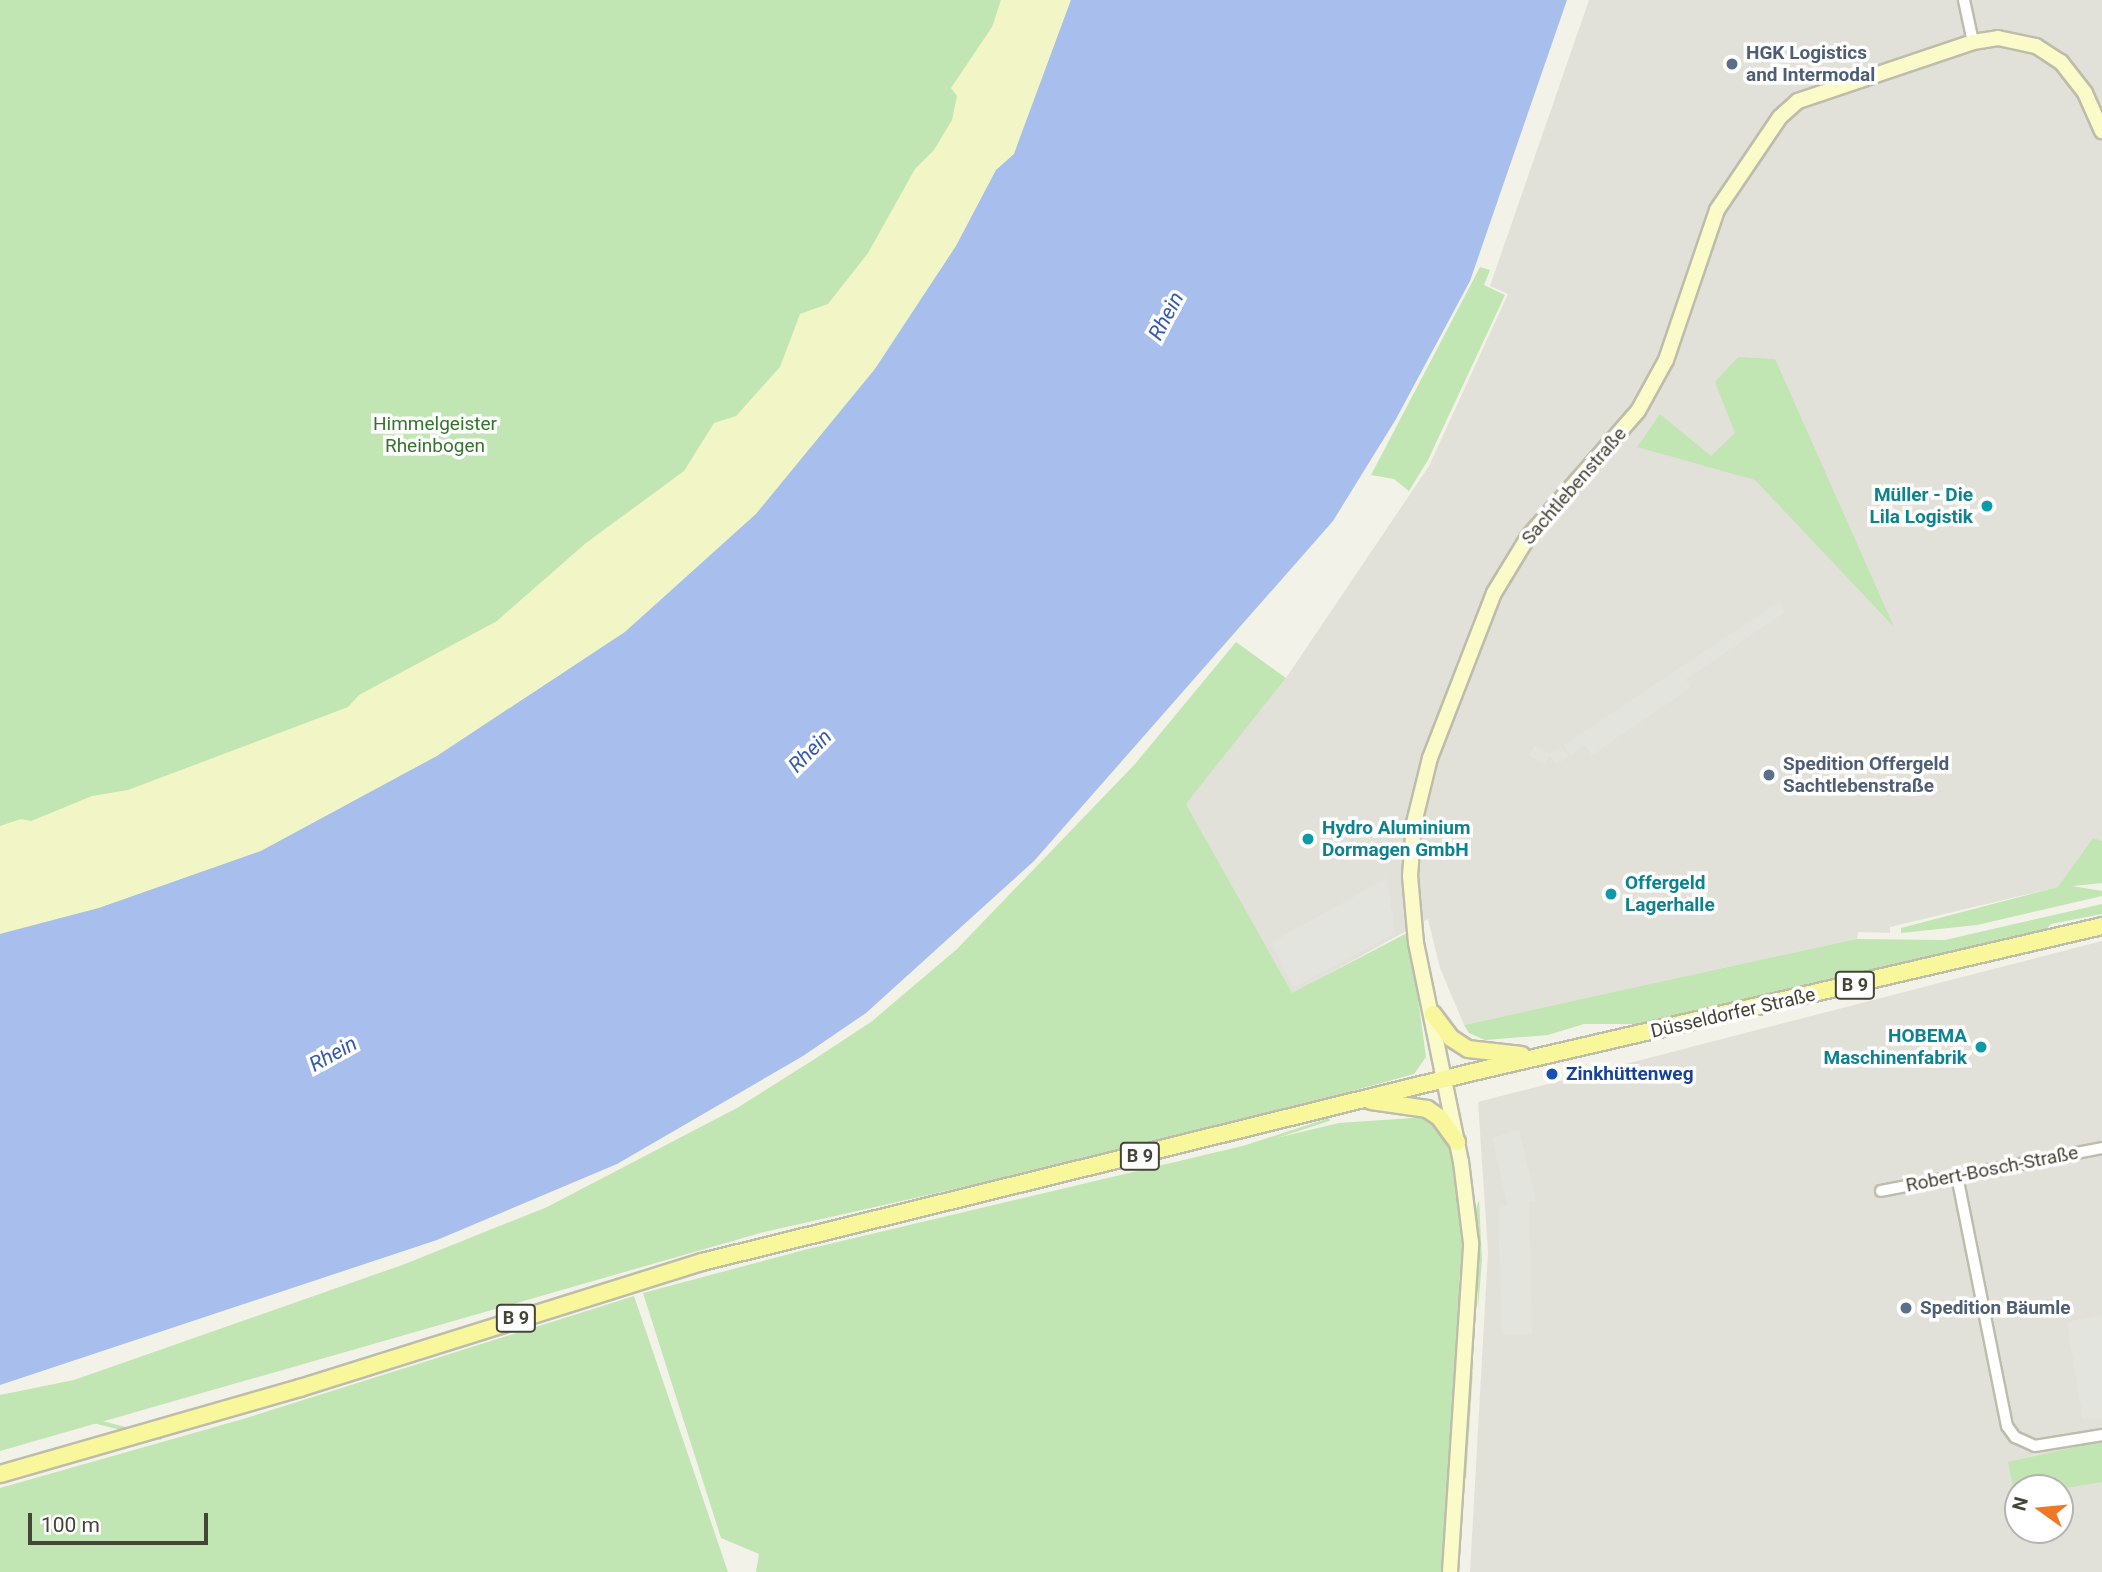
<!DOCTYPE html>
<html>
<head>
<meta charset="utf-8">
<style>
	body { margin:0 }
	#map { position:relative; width:2102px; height:1572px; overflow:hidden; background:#f3f2e8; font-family:Roboto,sans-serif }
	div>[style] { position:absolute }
	.industrial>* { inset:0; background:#e2e1d9 }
	.green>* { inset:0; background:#c1e5b3; transform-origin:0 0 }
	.sand>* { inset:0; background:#f2f5c6 }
	.parking>* { inset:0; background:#e4e4df }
	.water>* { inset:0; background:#a8beec }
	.roads { filter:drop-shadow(2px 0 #bebcab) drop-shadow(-2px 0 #bebcab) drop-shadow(0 2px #bebcab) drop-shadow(0 -2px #bebcab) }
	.street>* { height:10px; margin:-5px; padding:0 5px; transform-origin:5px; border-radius:5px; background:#fff }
	.secondary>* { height:14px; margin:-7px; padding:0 7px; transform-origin:7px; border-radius:7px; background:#fafbc9 }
	.primary>* { height:16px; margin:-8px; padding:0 8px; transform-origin:8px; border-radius:8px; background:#f8f79b }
	.dots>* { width:19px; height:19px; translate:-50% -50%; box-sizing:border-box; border:4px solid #fff; border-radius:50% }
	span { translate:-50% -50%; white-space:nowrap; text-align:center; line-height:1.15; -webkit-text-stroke:7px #fff; paint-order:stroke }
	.shield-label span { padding:2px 5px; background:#fff; border:2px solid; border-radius:5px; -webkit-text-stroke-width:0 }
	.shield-label { font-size:18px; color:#464437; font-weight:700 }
	.service-label { font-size:19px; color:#4e5e75; font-weight:700 }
	.left { translate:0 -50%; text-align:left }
	.park-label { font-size:19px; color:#35742d }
	.street-label { font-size:19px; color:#464437 }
	.culture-label { font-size:19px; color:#0d838f; font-weight:700 }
	.right { translate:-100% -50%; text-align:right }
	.transit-label { font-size:19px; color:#164399; font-weight:700 }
	.water-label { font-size:21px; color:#365bac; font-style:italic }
	.north { position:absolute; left:2004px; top:1474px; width:70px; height:70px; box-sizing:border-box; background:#fff; border:2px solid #b5b4af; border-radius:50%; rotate:285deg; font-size:19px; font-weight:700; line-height:28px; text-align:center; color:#464437 }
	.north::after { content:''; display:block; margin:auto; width:24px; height:32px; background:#ee7824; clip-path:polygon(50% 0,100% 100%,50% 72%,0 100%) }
	.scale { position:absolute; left:28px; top:1513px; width:180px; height:32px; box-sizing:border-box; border:4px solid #464437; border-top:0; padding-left:9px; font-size:21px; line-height:24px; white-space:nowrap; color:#464437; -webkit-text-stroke:5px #fff; paint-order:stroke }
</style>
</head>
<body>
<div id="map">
	<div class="industrial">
		<i style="clip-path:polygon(1589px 0,2102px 0,2102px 883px,2058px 887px,1890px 927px,1890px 933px,1858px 932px,1857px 939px,1835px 945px,1464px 1025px,1440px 968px,1428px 919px,1292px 994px,1186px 804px,1286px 678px,1429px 466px,1508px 294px,1490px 286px)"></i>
		<i style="clip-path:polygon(evenodd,2102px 941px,2102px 1572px,1470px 1572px,1488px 1252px,1478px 1102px,2102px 941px,2018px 1488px,2060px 1488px,2060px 1530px,2018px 1530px,2018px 1488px)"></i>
	</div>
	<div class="green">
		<i style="clip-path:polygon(0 0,1288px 0,1201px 206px,0 1106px)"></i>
		<i style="clip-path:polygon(1480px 267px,1490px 270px,1484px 285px,1505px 295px,1428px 460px,1409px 491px,1394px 479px,1371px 475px)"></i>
		<i style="clip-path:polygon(1738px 357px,1775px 359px,1894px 627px,1755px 480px,1637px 447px,1660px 414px,1711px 456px,1735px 433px,1715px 382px)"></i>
		<i style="clip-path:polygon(1236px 642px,1286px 678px,1186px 804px,1292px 993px,1409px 932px,1426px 1057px,1414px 1074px,1189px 1136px,764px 1232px,0 1451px,0 1395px,74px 1380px,405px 1264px,547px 1207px,737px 1108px,810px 1062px,871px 1022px,957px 949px,1135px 764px)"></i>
		<i style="clip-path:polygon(2093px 838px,2102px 841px,2102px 883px,2072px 886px,2102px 891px,2102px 896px,1977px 925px,1901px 933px,1901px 928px,2058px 887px)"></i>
		<i style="clip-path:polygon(2102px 904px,2102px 914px,2051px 924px,2044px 932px,1658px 1024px,1584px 1024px,1548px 1035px,1485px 1040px,1469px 1033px,1464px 1025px,1857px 939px,1945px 940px)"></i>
		<i style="clip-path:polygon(1427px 1117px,1441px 1130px,1451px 1151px,1465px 1239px,1459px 1282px,1462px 1315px,1444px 1572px,756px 1572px,759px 1554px,721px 1538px,643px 1293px,808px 1249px,1297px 1133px,1339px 1123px)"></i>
		<i style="left:1329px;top:1118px;width:3px;height:542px;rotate:72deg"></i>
		<i style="clip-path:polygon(1479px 1200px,1482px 1260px,1478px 1309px,1476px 1209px)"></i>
		<i style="clip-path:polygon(634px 1296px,728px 1572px,0 1572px,0 1488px,243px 1419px)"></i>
		<i style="clip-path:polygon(501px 1333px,363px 1379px,166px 1435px,271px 1404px)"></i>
		<i style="clip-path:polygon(1475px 1363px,1473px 1370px,1466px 1480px,1463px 1469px,1469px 1382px)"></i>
		<i style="left:162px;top:1436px;width:4px;height:168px;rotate:104deg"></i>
		<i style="clip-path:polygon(2102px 1441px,2102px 1482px,2060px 1489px,2018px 1488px,2015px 1497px,2008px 1462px)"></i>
	</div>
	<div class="sand">
		<i style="clip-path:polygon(1001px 0,1071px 0,1014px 154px,996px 171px,956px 246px,875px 369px,756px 514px,625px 632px,437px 756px,261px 851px,99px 908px,0 934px,0 826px,21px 819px,31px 821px,92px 796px,128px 790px,348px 707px,359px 695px,497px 621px,586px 543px,684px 471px,714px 423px,736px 416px,780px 367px,800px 314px,828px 304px,868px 253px,915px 169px,934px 150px,952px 120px,957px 96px,951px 88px,992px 27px)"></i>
	</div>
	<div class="parking">
		<i style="clip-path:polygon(1779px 602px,1785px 612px,1686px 679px,1690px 688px,1592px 755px,1585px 745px,1570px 755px,1564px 745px)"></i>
		<i style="clip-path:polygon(1535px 745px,1550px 754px,1562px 747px,1568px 756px,1557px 764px,1550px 755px,1545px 764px,1529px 755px)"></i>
		<i style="clip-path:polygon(1387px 878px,1395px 933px,1294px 987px,1271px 943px)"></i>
		<i style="clip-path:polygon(1519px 1130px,1536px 1201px,1529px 1202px,1532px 1334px,1502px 1334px,1498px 1208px,1508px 1206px,1492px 1138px)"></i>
		<i style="clip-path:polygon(2102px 1316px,2102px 1418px,2083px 1419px,2067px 1322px)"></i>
	</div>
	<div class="water">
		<i style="clip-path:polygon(1071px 0,1567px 0,1470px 281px,1396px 419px,1333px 521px,1034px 861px,866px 1013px,803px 1056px,617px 1164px,437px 1240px,0 1385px,0 934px,99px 908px,261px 851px,437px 756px,625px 632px,756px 514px,875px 369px,956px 246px,996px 170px,1014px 154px)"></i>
	</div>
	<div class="roads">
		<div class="street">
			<i style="left:1964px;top:0;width:43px;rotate:77.9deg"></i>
			<i style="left:1957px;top:1176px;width:255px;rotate:78.7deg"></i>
			<i style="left:2007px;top:1426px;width:14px;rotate:54deg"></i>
			<i style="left:2015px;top:1437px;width:22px;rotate:24deg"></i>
			<i style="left:2035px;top:1446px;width:68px;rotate:-9.3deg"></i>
			<i style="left:1881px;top:1191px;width:225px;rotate:-11deg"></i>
		</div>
		<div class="secondary">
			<i style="left:1450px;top:1572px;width:330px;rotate:-86.3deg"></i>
			<i style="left:1471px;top:1243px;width:82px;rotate:-97deg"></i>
			<i style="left:1461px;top:1162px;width:224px;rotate:-101.6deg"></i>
			<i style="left:1416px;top:943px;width:67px;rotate:-95.1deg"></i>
			<i style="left:1410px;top:876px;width:53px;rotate:-85.7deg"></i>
			<i style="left:1414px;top:823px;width:67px;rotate:-76.2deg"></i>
			<i style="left:1430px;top:758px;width:177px;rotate:-68.8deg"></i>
			<i style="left:1494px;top:593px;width:66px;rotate:-58.7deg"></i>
			<i style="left:1528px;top:537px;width:167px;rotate:-48.9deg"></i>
			<i style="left:1638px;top:411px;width:58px;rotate:-61.2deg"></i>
			<i style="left:1666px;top:360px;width:158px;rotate:-71.2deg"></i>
			<i style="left:1717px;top:210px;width:112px;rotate:-55.9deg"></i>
			<i style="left:1780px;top:117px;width:24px;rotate:-42deg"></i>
			<i style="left:1798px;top:101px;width:185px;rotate:-18.6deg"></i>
			<i style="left:1973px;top:42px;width:25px;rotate:-9deg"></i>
			<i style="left:1998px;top:38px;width:39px;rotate:12deg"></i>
			<i style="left:2036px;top:46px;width:30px;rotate:33deg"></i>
			<i style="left:2061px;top:62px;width:39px;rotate:52deg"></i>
			<i style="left:2085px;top:93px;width:42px;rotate:65.9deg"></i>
		</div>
		<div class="primary">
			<i style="left:1433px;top:1014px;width:30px;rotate:53deg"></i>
			<i style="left:1451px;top:1038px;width:20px;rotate:33deg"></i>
			<i style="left:1468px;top:1049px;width:54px;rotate:6.3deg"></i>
			<i style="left:1371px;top:1101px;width:57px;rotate:8.1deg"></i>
			<i style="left:1427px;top:1109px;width:14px;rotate:34deg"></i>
			<i style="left:1439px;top:1117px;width:31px;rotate:54deg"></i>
			<i style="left:0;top:1474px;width:312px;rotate:-16deg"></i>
			<i style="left:300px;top:1388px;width:421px;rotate:-17.4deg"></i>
			<i style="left:702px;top:1262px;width:790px;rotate:-13.84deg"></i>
			<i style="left:1469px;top:1073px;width:650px;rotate:-13.07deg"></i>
		</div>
	</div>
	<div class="dots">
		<i style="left:1732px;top:64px;background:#5c6f8a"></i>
		<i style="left:1987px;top:506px;background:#0f9aa8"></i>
		<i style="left:1769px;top:775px;background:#5c6f8a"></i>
		<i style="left:1308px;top:839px;background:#0f9aa8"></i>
		<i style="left:1611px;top:894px;background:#0f9aa8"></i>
		<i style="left:1981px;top:1047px;background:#0f9aa8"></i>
		<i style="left:1552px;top:1074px;background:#1a4fb4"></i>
		<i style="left:1906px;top:1308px;background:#5c6f8a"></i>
	</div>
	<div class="shield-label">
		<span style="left:1855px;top:985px">B 9</span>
		<span style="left:1140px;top:1156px">B 9</span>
		<span style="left:516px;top:1318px">B 9</span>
	</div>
	<div class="service-label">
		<span class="left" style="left:1746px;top:64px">HGK Logistics<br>and Intermodal</span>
		<span class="left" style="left:1783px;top:775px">Spedition Offergeld<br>Sachtlebenstraße</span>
		<span class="left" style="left:1920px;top:1308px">Spedition Bäumle</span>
	</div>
	<div class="park-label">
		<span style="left:435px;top:435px">Himmelgeister<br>Rheinbogen</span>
	</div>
	<div class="street-label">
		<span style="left:1574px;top:486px;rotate:-49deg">Sachtlebenstraße</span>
		<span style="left:1733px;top:1013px;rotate:-13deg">Düsseldorfer Straße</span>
		<span style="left:1992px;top:1169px;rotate:-11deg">Robert-Bosch-Straße</span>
	</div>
	<div class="culture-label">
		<span class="right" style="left:1973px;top:506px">Müller - Die<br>Lila Logistik</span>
		<span class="left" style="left:1322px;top:839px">Hydro Aluminium<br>Dormagen GmbH</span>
		<span class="left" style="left:1625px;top:894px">Offergeld<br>Lagerhalle</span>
		<span class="right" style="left:1967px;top:1047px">HOBEMA<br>Maschinenfabrik</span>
	</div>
	<div class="transit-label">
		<span class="left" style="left:1566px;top:1074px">Zinkhüttenweg</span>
	</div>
	<div class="water-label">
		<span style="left:1166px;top:316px;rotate:-62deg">Rhein</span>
		<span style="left:810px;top:751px;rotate:-45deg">Rhein</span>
		<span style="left:333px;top:1054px;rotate:-29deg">Rhein</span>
	</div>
	<div class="north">N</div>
	<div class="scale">100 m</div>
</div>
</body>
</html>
